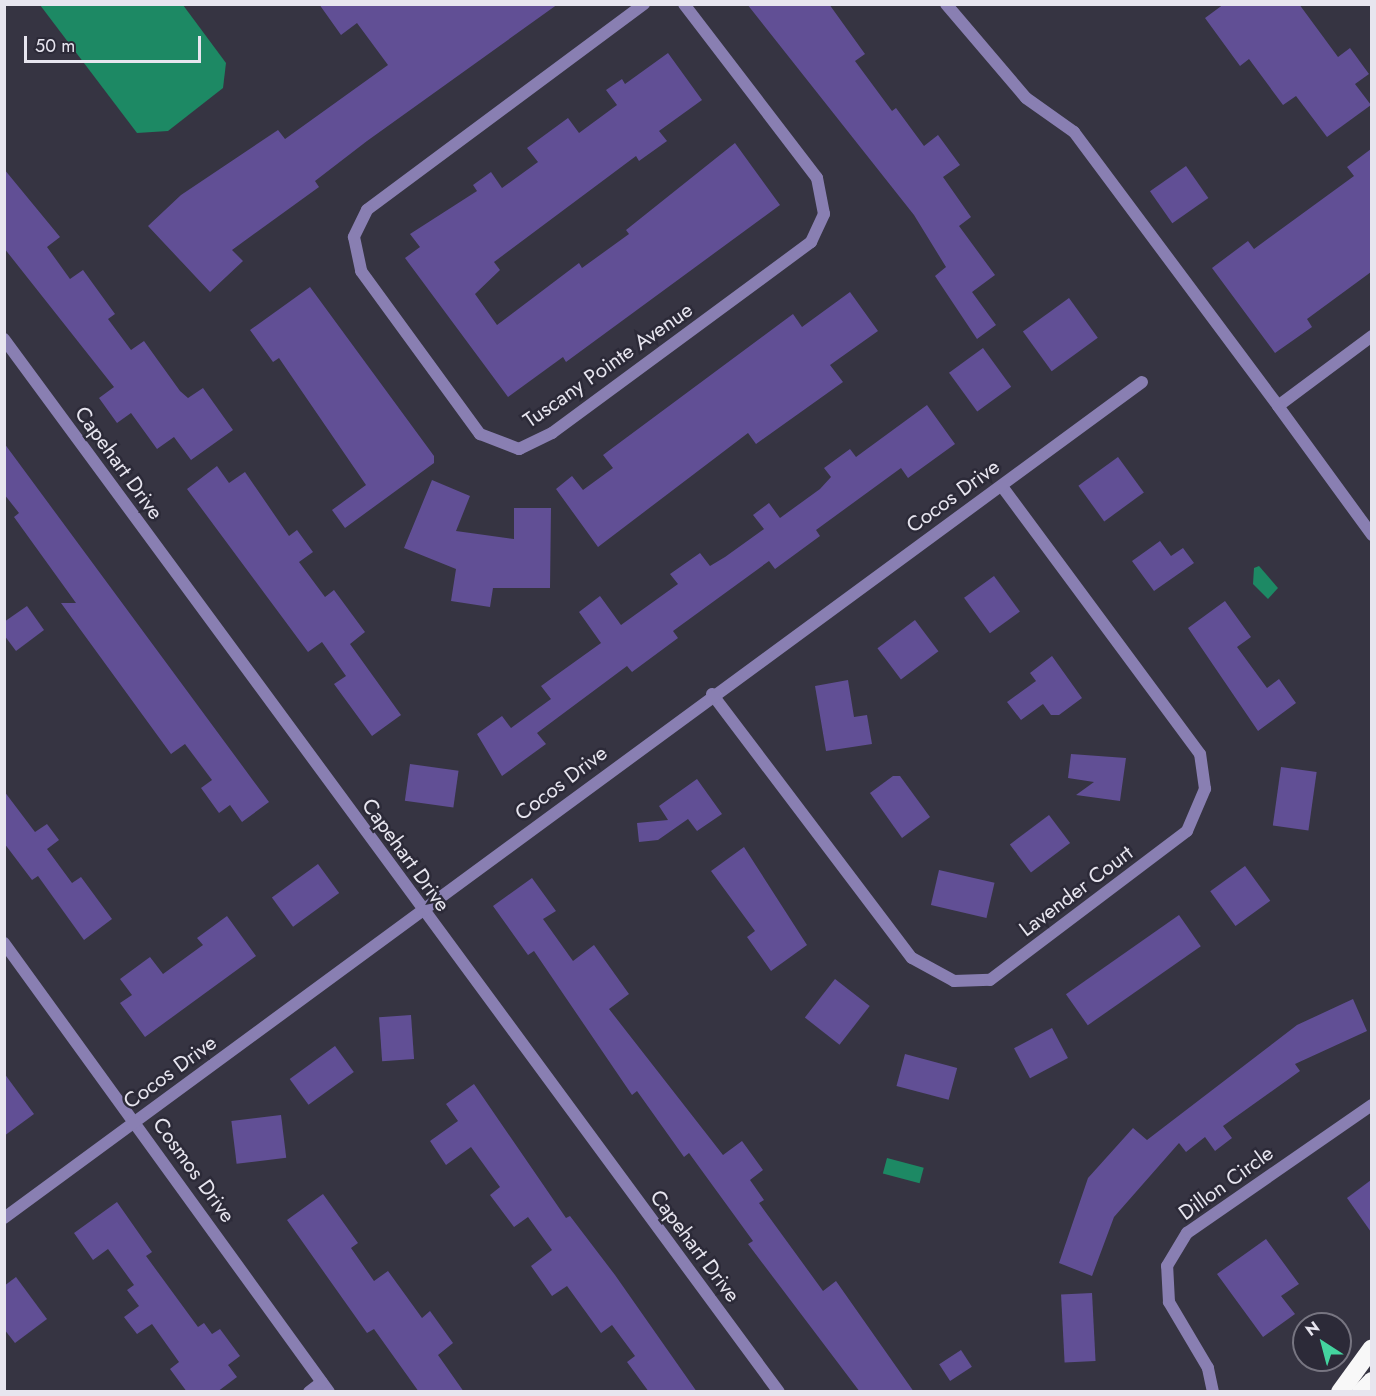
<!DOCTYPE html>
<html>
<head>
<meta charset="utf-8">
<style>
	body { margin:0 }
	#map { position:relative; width:1376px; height:1396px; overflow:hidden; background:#363442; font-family:Jost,sans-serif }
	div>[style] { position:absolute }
	.water>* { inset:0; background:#1d8964; transform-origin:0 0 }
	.building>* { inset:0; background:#614f95; transform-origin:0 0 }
	.minor>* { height:12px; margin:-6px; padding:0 6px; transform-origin:6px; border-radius:6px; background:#897fb2 }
	.motorway>* { height:18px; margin:-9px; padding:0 9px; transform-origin:9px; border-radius:9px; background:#f8f8f8 }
	span { translate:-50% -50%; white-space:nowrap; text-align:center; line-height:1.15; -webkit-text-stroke:5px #2c2a38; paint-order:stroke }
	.street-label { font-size:21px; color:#e7e5ef }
	.frame { position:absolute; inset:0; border:6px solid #e7e5ef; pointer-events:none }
	.north { position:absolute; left:1292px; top:1312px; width:60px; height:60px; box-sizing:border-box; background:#2c2a38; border:2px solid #777581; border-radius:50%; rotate:324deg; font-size:16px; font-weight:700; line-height:24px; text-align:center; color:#e7e5ef }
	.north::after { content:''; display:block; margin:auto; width:21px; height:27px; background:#44d49f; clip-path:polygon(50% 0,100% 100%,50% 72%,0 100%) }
	.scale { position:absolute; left:24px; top:36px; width:177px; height:27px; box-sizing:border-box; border:3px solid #e7e5ef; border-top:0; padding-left:8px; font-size:18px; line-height:21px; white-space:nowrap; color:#e7e5ef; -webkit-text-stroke:4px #2c2a38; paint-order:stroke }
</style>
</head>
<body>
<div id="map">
	<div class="water">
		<i style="clip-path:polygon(40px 5px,183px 5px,226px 63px,223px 88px,168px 131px,137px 133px)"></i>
		<i style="clip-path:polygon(1259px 566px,1278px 588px,1268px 599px,1253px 584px,1254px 568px)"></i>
		<i style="left:887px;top:1158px;width:38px;height:16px;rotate:15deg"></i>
	</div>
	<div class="building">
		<i style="clip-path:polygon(319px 4px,558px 4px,367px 141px,315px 181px,319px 187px,232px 250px,243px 261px,210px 292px,148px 226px,181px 195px,278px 130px,285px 139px,388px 65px,357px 23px,341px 35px)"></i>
		<i style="clip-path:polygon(747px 4px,829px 4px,865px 54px,855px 61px,892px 111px,896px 108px,924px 146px,938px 135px,960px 165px,943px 177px,971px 217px,959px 226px,995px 275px,972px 292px,996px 325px,977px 339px,935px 276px,946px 267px,914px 215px)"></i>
		<i style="clip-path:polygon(1224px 4px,1299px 4px,1338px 57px,1350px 48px,1369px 74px,1355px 84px,1371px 105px,1327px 137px,1296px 96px,1283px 105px,1249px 59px,1240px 66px,1205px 18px)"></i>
		<i style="clip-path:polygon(668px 53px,702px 100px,659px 131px,667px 141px,639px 161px,636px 156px,494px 262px,500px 270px,475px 294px,497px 325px,579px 263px,582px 268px,629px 234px,626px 230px,735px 143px,780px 205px,566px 362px,563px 357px,508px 397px,405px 258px,420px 247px,410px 234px,477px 191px,473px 185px,491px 172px,502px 188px,538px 162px,527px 148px,568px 118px,579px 133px,617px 105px,606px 90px,622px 79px,625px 84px)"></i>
		<i style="clip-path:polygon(1371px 149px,1371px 272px,1307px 319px,1312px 327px,1275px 353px,1212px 268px,1248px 241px,1254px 249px,1354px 176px,1347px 167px)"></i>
		<i style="left:1186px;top:166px;width:39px;height:44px;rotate:55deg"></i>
		<i style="clip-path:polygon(4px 169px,60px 237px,47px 247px,70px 279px,83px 270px,115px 314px,108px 319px,131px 350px,144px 341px,180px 391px,188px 398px,203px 388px,233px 430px,191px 460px,174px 437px,157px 449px,131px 413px,117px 423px,99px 398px,114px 387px,4px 248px)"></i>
		<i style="clip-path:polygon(310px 287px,434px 456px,434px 463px,345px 528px,332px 510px,366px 485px,279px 358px,273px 362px,250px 330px)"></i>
		<i style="clip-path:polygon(850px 292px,878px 331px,830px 365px,843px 382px,756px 444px,748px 433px,598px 547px,556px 489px,572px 476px,583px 490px,613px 468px,603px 455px,793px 314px,802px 327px)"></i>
		<i style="left:1069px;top:298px;width:49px;height:57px;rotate:54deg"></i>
		<i style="left:983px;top:348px;width:48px;height:42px;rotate:54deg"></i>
		<i style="clip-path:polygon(927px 405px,955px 444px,908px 478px,901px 468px,816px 530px,820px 536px,775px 569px,769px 561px,673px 631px,678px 638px,632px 672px,627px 666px,537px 733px,546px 744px,502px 776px,477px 734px,502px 716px,511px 728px,551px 699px,541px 686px,601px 643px,579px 612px,600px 596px,621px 625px,678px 584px,670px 574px,700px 553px,710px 566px,725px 557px,764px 529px,753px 515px,769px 503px,780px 518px,820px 489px,831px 477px,824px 468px,850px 449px,856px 457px)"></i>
		<i style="clip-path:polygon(4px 443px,269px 802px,242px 822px,230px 805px,219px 813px,201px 788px,212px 780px,185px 744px,171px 754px,61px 603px,76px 603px,14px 517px,19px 513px,4px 494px)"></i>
		<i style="left:1118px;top:457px;width:44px;height:49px;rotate:54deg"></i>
		<i style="clip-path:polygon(217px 466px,229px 483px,245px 472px,289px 536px,297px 530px,313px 552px,299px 562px,325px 597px,334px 590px,365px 632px,350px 644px,401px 715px,372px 736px,334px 684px,346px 676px,322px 642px,308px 652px,187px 489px)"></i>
		<i style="clip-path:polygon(432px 480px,470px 496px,456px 531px,514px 539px,514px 508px,551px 508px,550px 588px,493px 588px,490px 607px,451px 601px,456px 569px,404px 548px)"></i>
		<i style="clip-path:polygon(1160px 541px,1171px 556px,1183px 548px,1194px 563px,1154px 591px,1132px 561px)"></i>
		<i style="left:994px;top:576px;width:44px;height:37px;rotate:54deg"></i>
		<i style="clip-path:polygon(1225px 601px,1251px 637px,1237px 647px,1267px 688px,1279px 679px,1296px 703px,1258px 731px,1188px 628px)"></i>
		<i style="clip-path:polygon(27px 606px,44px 630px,16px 651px,4px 635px,4px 622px)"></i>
		<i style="left:915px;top:620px;width:39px;height:47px;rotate:53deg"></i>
		<i style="clip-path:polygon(1052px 656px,1082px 698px,1059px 715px,1051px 715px,1043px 704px,1021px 720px,1007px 702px,1036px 681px,1030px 673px)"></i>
		<i style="clip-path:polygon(848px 680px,854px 717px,867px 715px,872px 744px,826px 751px,815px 686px)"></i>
		<i style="clip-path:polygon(1071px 754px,1126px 758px,1120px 801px,1076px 795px,1094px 782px,1068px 778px)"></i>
		<i style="left:410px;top:764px;width:49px;height:37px;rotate:8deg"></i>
		<i style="left:1281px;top:767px;width:36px;height:59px;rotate:8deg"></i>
		<i style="clip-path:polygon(893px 776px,900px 776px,930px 817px,902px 838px,870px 793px)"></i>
		<i style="clip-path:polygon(697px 779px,722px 814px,697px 831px,688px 819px,658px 840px,639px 842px,637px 823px,668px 820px,659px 806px)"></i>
		<i style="clip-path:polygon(4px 791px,35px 832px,47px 824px,59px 840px,47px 849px,72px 883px,81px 877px,112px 919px,84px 940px,38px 876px,32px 880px,4px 843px)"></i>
		<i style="left:1049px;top:815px;width:35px;height:49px;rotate:53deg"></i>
		<i style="clip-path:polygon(744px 847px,807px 945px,771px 971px,747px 937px,755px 931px,711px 871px)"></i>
		<i style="left:318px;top:864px;width:36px;height:57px;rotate:54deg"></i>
		<i style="left:1245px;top:866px;width:43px;height:43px;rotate:54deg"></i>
		<i style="left:939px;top:870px;width:57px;height:36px;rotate:13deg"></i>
		<i style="clip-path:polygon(532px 878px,556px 911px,543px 919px,573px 961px,594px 945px,629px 994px,609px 1009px,723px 1155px,742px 1141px,763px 1170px,750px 1180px,764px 1200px,759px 1203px,823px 1291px,836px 1281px,914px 1392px,860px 1392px,748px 1244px,753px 1241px,689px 1153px,684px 1157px,637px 1091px,632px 1095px,534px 951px,528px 955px,493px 906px)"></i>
		<i style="left:1179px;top:915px;width:38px;height:138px;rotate:55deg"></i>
		<i style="clip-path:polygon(227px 916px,256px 956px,145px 1037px,120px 1003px,132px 995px,120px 979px,150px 957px,163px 974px,203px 945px,197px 938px)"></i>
		<i style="left:835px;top:979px;width:44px;height:49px;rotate:38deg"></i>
		<i style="clip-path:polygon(1353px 999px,1367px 1031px,1295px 1064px,1300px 1071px,1223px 1126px,1232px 1138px,1215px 1151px,1205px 1137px,1186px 1152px,1179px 1143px,1114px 1217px,1092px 1276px,1059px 1263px,1088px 1178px,1133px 1128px,1147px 1140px,1297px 1025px)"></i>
		<i style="left:411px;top:1015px;width:44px;height:32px;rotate:86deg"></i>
		<i style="left:1052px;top:1028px;width:34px;height:43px;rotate:62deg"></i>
		<i style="left:335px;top:1046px;width:32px;height:56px;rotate:54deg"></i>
		<i style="left:905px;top:1054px;width:54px;height:33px;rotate:15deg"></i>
		<i style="clip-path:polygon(4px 1073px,34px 1114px,4px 1136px)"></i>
		<i style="clip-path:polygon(474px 1084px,566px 1218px,570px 1216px,615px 1275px,697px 1392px,649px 1392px,627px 1362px,635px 1356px,612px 1325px,601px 1333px,567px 1286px,552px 1296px,531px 1266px,552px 1250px,528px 1217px,514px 1227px,490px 1195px,500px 1187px,471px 1147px,446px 1165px,430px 1141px,458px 1121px,446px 1104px)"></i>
		<i style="left:281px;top:1115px;width:43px;height:50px;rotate:83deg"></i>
		<i style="clip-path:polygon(1371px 1180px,1371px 1232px,1347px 1198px)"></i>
		<i style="clip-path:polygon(323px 1194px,358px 1243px,351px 1248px,374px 1281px,388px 1271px,422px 1318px,430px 1311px,453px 1343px,438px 1355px,464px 1392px,419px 1392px,374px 1329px,367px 1333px,333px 1285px,287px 1220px)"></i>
		<i style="clip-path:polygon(117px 1202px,152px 1252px,146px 1256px,198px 1327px,204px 1323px,212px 1334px,220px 1329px,240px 1356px,228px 1365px,237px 1377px,217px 1392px,187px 1392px,170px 1369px,179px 1362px,152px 1324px,137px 1334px,124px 1317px,139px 1306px,127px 1290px,134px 1285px,108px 1249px,93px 1260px,74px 1233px)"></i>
		<i style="clip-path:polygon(1266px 1239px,1299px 1284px,1281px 1296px,1295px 1314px,1263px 1337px,1217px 1274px)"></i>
		<i style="clip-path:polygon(16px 1277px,47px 1319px,15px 1343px,4px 1329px,4px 1286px)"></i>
		<i style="left:1092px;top:1293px;width:68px;height:31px;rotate:87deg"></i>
		<i style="left:961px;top:1350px;width:20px;height:26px;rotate:57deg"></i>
	</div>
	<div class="minor">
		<i style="left:644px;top:4px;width:345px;rotate:143.4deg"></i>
		<i style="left:367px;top:210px;width:30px;rotate:116deg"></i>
		<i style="left:354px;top:237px;width:35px;rotate:78deg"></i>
		<i style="left:361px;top:271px;width:202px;rotate:53.9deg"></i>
		<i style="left:480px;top:434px;width:42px;rotate:21deg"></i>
		<i style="left:519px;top:449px;width:37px;rotate:-26deg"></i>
		<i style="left:552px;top:433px;width:322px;rotate:-36.4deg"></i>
		<i style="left:811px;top:242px;width:31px;rotate:-65deg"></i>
		<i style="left:824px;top:214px;width:37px;rotate:-101deg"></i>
		<i style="left:817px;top:178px;width:219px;rotate:-127.4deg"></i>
		<i style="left:946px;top:4px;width:123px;rotate:49.6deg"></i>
		<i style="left:1026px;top:98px;width:59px;rotate:35.3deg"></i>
		<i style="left:1074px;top:132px;width:342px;rotate:53.3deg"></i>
		<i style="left:1372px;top:336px;width:117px;rotate:143.3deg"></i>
		<i style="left:1278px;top:406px;width:160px;rotate:53.9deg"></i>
		<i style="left:4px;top:339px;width:1307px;rotate:53.65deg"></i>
		<i style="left:712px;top:694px;width:331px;rotate:52.9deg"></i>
		<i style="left:912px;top:958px;width:48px;rotate:28.7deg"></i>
		<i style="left:954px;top:981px;width:36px;rotate:-2deg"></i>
		<i style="left:990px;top:980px;width:247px;rotate:-37.1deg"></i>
		<i style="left:1187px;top:831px;width:46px;rotate:-66.8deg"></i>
		<i style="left:1205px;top:789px;width:35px;rotate:-98deg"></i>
		<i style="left:1200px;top:754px;width:333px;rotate:-126.5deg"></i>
		<i style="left:4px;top:943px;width:554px;rotate:54.1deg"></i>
		<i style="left:4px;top:1218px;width:1412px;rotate:-36.3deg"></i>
		<i style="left:309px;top:1392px;width:16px;rotate:-38deg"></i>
		<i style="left:1213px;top:1392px;width:25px;rotate:-102deg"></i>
		<i style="left:1208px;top:1368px;width:77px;rotate:-120.6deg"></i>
		<i style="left:1169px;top:1302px;width:36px;rotate:-93deg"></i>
		<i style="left:1167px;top:1266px;width:39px;rotate:-59deg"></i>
		<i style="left:1187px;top:1233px;width:225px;rotate:-34.7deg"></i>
	</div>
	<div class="motorway">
		<i style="left:1340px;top:1392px;width:54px;rotate:-54deg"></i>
		<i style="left:1361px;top:1392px;width:16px;rotate:-45deg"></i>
	</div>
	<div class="street-label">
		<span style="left:608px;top:365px;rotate:-35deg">Tuscany Pointe Avenue</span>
		<span style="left:119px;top:463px;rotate:54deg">Capehart Drive</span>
		<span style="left:953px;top:496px;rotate:-36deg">Cocos Drive</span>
		<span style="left:561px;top:783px;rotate:-37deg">Cocos Drive</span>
		<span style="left:406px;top:855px;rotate:54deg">Capehart Drive</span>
		<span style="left:1076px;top:891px;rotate:-37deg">Lavender Court</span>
		<span style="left:170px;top:1072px;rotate:-36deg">Cocos Drive</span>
		<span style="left:194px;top:1170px;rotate:54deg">Cosmos Drive</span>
		<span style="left:1226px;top:1183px;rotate:-36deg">Dillon Circle</span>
		<span style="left:695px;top:1246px;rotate:53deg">Capehart Drive</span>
	</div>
	<div class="frame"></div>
	<div class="north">N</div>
	<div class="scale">50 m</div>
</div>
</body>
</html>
